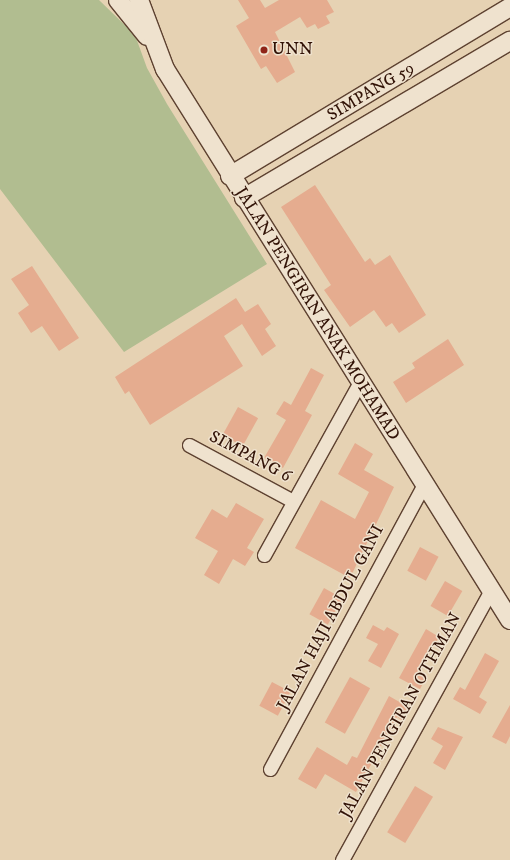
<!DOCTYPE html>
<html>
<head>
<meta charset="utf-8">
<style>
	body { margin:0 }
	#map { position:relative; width:510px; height:860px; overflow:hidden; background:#e6d2b3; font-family:"IM FELL DW Pica",serif }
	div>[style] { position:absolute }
	.green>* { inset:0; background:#b1bd90 }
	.building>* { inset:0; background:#e5ac8f; transform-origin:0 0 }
	.roads { filter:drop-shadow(1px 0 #5e4231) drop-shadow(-1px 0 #5e4231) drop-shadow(0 1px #5e4231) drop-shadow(0 -1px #5e4231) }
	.street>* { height:13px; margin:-6.5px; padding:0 6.5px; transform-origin:6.5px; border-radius:6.5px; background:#efe2ce }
	.secondary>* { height:18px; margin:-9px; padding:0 9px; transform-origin:9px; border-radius:9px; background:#efe2ce }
	.dots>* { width:11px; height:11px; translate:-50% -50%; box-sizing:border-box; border:2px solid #efe2ce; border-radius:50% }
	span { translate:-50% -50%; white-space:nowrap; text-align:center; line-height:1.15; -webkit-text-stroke:3px #efe2ce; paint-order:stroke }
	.poi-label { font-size:17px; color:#311206 }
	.left { translate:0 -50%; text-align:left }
	.street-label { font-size:17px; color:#311206 }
</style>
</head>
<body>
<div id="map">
	<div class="green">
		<i style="clip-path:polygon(0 0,99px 0,135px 35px,147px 68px,167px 104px,267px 264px,124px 352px,0 189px)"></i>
	</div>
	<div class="building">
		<i style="clip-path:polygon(238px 0,260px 0,265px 8px,279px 0,327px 0,334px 12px,326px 16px,330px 23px,318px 29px,315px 24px,307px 28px,300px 17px,275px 32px,295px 72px,277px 83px,266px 66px,261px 69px,236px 26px,249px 18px)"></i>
		<i style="clip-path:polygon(315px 185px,365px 262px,370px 258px,375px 265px,390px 255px,426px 315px,399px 333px,392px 323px,386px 327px,374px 310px,350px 327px,324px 290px,331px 285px,281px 207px)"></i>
		<i style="clip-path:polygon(32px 266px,79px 338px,59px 351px,42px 326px,31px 333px,18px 313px,29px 305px,11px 279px)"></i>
		<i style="clip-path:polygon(236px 298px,245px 312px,258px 304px,271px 324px,265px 329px,276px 346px,262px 356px,242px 324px,224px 336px,243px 366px,150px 425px,129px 391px,125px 394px,115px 377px)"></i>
		<i style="clip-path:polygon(448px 339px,464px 365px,406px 403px,393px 382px,415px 368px,412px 363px)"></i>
		<i style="clip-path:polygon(311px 368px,324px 375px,305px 411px,312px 415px,283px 468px,264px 458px,286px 420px,276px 414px,284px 401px,291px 405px)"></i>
		<i style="left:238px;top:407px;width:23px;height:32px;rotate:29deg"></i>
		<i style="clip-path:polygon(355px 443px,373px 454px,364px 470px,394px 487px,350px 578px,295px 548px,321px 500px,355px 519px,369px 492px,338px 474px)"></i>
		<i style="clip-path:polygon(236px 503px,264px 519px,247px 548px,254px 552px,245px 566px,233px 559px,219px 584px,204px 575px,218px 551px,195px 538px,212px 509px,227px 518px)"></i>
		<i style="left:420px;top:547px;width:21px;height:27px;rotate:28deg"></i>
		<i style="left:445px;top:581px;width:20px;height:29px;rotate:30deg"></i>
		<i style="left:324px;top:588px;width:21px;height:30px;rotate:29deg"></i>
		<i style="clip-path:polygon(373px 625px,384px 631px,387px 627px,399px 634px,381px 668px,368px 661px,378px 644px,366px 638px)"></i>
		<i style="clip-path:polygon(426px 629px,439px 637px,419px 672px,427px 676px,420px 689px,399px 678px)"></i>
		<i style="clip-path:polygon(485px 653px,499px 661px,479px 697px,487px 702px,480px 714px,453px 699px,460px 687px,465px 690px)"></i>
		<i style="left:350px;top:677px;width:23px;height:52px;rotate:29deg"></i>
		<i style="left:272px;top:682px;width:21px;height:27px;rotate:28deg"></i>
		<i style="clip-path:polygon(389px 696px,410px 708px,403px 721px,397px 717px,356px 792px,325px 774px,316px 789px,298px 779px,317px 747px,347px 765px,352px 756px,357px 758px)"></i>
		<i style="clip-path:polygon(510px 705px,510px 736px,506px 744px,492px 737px)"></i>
		<i style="clip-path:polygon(438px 727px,463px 737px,445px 770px,433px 763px,443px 746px,431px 739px)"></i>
		<i style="left:415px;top:786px;width:21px;height:54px;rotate:31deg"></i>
	</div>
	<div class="roads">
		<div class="street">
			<i style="left:189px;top:445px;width:118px;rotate:28.3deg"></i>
			<i style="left:264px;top:555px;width:198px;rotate:-61deg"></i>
			<i style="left:270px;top:769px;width:324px;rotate:-61.6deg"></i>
			<i style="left:342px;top:860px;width:308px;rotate:-61.1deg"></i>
		</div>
		<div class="secondary">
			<i style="left:118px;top:0;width:46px;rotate:51.1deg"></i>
			<i style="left:139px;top:0;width:74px;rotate:69.4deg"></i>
			<i style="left:165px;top:69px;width:650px;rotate:57.95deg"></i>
			<i style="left:230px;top:176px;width:327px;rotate:-31.1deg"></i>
			<i style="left:244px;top:198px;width:309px;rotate:-30.6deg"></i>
		</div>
	</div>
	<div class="dots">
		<i style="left:264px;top:50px;background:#8f2418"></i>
	</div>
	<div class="poi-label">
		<span class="left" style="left:272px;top:50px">UNN</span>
	</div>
	<div class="street-label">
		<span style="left:371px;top:92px;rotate:-31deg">SIMPANG 59</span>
		<span style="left:317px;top:314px;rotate:58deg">JALAN PENGIRAN ANAK MOHAMAD</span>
		<span style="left:250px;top:457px;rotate:28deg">SIMPANG 6</span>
		<span style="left:331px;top:618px;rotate:-62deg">JALAN HAJI ABDUL GANI</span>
		<span style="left:401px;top:716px;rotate:-61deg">JALAN PENGIRAN OTHMAN</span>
	</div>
</div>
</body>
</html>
